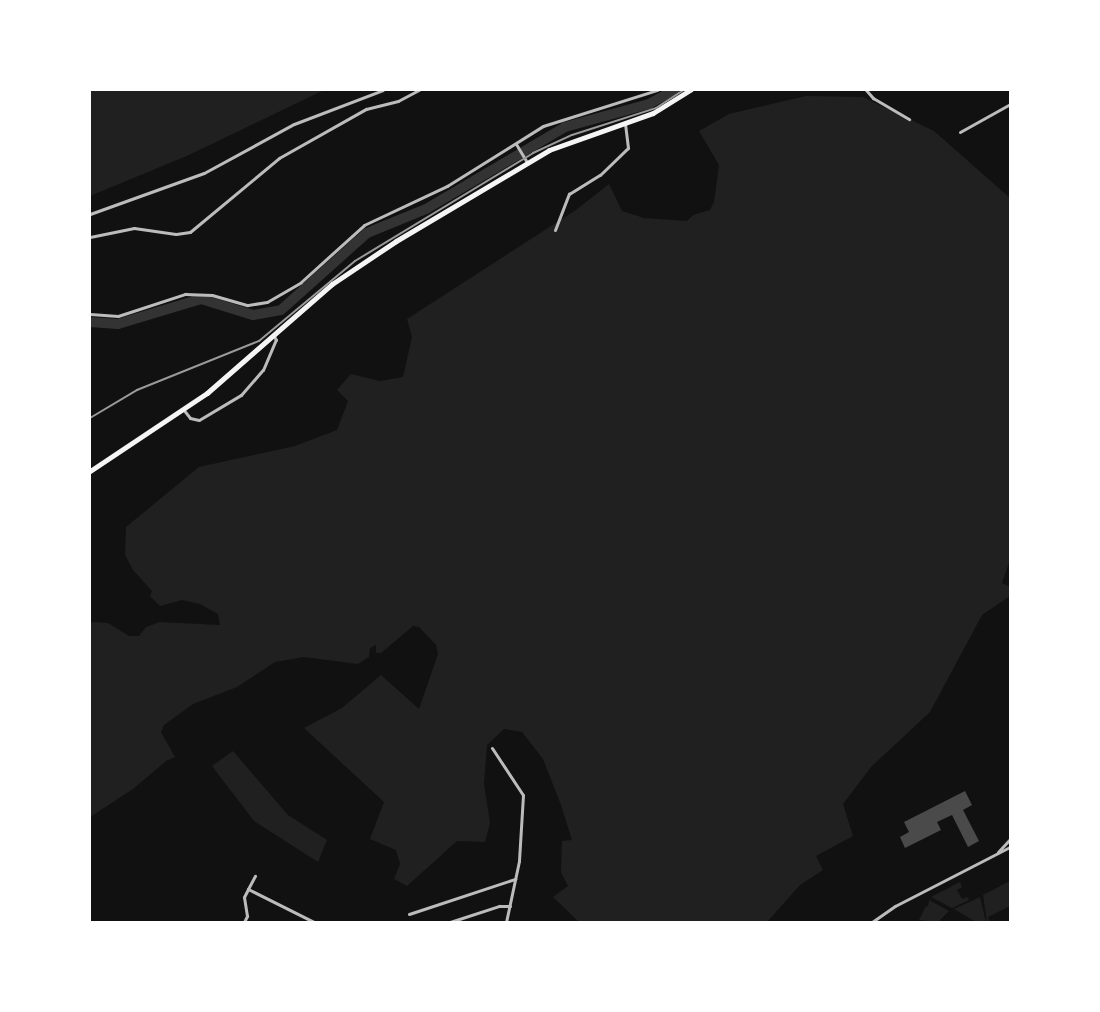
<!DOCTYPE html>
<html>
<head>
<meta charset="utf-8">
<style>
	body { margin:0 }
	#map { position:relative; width:1100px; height:1012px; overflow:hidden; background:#111; font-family:"Archivo Narrow",sans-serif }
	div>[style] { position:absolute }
	.green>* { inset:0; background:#202020 }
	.river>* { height:10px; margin:-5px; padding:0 5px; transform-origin:5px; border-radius:5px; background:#333 }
	.building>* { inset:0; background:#4a4a4a }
	.minor>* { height:3px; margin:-1.5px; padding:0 1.5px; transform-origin:1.5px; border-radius:1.5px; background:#bcbcbc }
	.secondary>* { height:5px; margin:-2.5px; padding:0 2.5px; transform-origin:2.5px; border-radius:2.5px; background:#f5f5f5 }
	.rail>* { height:2px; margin:-1px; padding:0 1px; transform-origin:1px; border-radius:1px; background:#9a9a9a }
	span { translate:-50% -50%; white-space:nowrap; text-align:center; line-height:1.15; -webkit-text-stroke:5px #fff; paint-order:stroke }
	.frame { position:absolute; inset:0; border:91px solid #fff; pointer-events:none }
</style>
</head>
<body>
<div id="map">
	<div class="green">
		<i style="clip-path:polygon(90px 90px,324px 90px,189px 155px,90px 196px)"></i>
		<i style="clip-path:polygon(806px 96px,863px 97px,934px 131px,1010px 198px,1010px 560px,1002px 583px,1010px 587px,1010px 596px,982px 615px,930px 712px,871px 767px,843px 804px,853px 836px,816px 856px,823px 870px,800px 885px,767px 922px,579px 922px,553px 897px,568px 886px,561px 872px,562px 841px,572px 840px,561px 805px,543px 759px,522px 732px,504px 729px,487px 745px,484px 784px,490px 823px,485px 842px,457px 841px,407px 886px,394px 879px,400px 864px,396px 850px,370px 839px,384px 802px,304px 728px,342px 708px,381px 675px,419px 709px,438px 654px,436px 645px,419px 627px,413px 626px,381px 653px,376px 653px,376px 645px,370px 648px,369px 657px,358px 664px,304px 657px,275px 662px,237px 687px,193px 704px,164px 725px,161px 732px,175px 757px,166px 761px,133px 789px,90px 817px,90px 622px,108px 623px,129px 636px,139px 636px,146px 627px,160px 622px,220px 625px,218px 614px,200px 604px,182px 600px,160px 606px,150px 596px,152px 591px,133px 570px,125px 555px,126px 527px,199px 467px,295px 446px,337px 430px,348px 401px,337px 390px,351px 374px,380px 381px,403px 377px,412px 337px,407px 319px,576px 210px,609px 184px,622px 211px,644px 218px,687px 221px,693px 215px,710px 210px,714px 202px,719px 165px,699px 131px,729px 114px)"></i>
		<i style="clip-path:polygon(233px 751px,288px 815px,327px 840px,318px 862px,254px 821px,212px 766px)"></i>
		<i style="clip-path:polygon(1010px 881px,1010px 906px,988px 917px,990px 922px,987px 922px,983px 895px)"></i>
		<i style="clip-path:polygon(960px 882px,962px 887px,957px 890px,962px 899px,968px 897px,969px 900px,952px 908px,931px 897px)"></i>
		<i style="clip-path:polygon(980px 897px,986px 922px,976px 922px,954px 909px)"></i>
		<i style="clip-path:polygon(929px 900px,949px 911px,938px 922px,919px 920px,926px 906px,928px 907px)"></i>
	</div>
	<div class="river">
		<i style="left:90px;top:322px;width:28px;rotate:4deg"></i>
		<i style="left:118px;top:324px;width:87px;rotate:-16.8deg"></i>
		<i style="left:201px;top:299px;width:54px;rotate:17.1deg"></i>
		<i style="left:253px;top:315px;width:28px;rotate:-10deg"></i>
		<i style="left:281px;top:310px;width:115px;rotate:-41.8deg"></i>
		<i style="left:367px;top:233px;width:64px;rotate:-22.1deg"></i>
		<i style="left:426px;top:209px;width:161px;rotate:-30.5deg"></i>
		<i style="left:565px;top:127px;width:87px;rotate:-15.3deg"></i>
		<i style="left:649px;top:104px;width:29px;rotate:-29deg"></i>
	</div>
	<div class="building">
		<i style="clip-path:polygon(965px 791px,972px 805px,963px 810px,979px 841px,968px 847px,952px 815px,937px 822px,941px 830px,905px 848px,900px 837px,909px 832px,904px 822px)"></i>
	</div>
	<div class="minor">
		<i style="left:866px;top:90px;width:11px;rotate:49deg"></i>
		<i style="left:873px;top:98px;width:42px;rotate:30.3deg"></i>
		<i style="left:960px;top:132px;width:57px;rotate:-29.2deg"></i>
		<i style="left:516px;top:144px;width:21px;rotate:59deg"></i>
		<i style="left:90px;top:214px;width:121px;rotate:-19.8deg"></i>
		<i style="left:204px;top:173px;width:102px;rotate:-28.6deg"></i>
		<i style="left:294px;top:124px;width:95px;rotate:-20.9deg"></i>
		<i style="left:555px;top:230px;width:39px;rotate:-69deg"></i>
		<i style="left:569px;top:194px;width:36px;rotate:-32deg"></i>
		<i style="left:600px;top:175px;width:39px;rotate:-44deg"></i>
		<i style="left:628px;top:148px;width:25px;rotate:-97deg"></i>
		<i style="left:90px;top:237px;width:45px;rotate:-11.6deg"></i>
		<i style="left:134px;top:228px;width:42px;rotate:8.1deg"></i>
		<i style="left:176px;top:234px;width:14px;rotate:-8deg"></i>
		<i style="left:190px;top:232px;width:116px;rotate:-39.7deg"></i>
		<i style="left:279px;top:158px;width:100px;rotate:-29.4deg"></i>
		<i style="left:366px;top:109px;width:33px;rotate:-14deg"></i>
		<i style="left:398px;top:101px;width:24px;rotate:-28deg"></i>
		<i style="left:90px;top:314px;width:28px;rotate:4deg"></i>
		<i style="left:118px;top:316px;width:71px;rotate:-18.2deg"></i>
		<i style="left:185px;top:294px;width:27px;rotate:2deg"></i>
		<i style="left:212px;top:295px;width:37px;rotate:16deg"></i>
		<i style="left:248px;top:305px;width:19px;rotate:-9deg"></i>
		<i style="left:267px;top:302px;width:39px;rotate:-30deg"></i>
		<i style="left:301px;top:282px;width:85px;rotate:-42.1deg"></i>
		<i style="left:364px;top:225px;width:92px;rotate:-25.2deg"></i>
		<i style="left:447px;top:186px;width:113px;rotate:-32deg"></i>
		<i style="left:543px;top:126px;width:120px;rotate:-17.5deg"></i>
		<i style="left:183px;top:409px;width:11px;rotate:52deg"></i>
		<i style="left:190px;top:418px;width:9px;rotate:13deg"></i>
		<i style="left:199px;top:420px;width:49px;rotate:-30.8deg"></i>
		<i style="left:241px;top:395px;width:33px;rotate:-49deg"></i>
		<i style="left:263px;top:370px;width:33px;rotate:-67deg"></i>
		<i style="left:276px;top:340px;width:4px;rotate:-117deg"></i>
		<i style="left:492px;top:748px;width:56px;rotate:56.6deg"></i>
		<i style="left:523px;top:795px;width:66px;rotate:93.5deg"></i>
		<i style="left:519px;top:861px;width:62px;rotate:102deg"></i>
		<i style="left:998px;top:852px;width:18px;rotate:-47deg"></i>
		<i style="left:248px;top:889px;width:15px;rotate:-62deg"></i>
		<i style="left:409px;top:914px;width:112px;rotate:-18.3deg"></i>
		<i style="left:244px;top:922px;width:7px;rotate:-63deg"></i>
		<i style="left:247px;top:916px;width:19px;rotate:-99deg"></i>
		<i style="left:244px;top:897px;width:9px;rotate:-63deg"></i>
		<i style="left:248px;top:889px;width:74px;rotate:26.6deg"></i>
		<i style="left:450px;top:922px;width:52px;rotate:-18.1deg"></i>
		<i style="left:499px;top:906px;width:11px"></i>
		<i style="left:872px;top:922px;width:28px;rotate:-35deg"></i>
		<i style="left:895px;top:906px;width:129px;rotate:-27.2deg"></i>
	</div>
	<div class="secondary">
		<i style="left:90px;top:471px;width:141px;rotate:-33.7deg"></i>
		<i style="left:207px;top:393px;width:166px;rotate:-41.1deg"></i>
		<i style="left:332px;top:284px;width:77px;rotate:-33.9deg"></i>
		<i style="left:396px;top:241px;width:178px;rotate:-30.7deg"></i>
		<i style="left:549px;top:150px;width:110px;rotate:-19.6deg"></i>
		<i style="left:653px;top:113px;width:44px;rotate:-31.9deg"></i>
	</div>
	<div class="rail">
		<i style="left:90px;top:418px;width:55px;rotate:-30.8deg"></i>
		<i style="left:137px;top:390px;width:131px;rotate:-21.9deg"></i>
		<i style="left:259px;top:341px;width:125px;rotate:-39.8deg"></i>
		<i style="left:355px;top:261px;width:208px;rotate:-31.2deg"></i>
		<i style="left:533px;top:153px;width:43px;rotate:-24.8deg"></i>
		<i style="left:572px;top:135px;width:88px;rotate:-17.8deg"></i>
		<i style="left:656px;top:108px;width:33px;rotate:-33deg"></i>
	</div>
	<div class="frame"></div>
</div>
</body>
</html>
